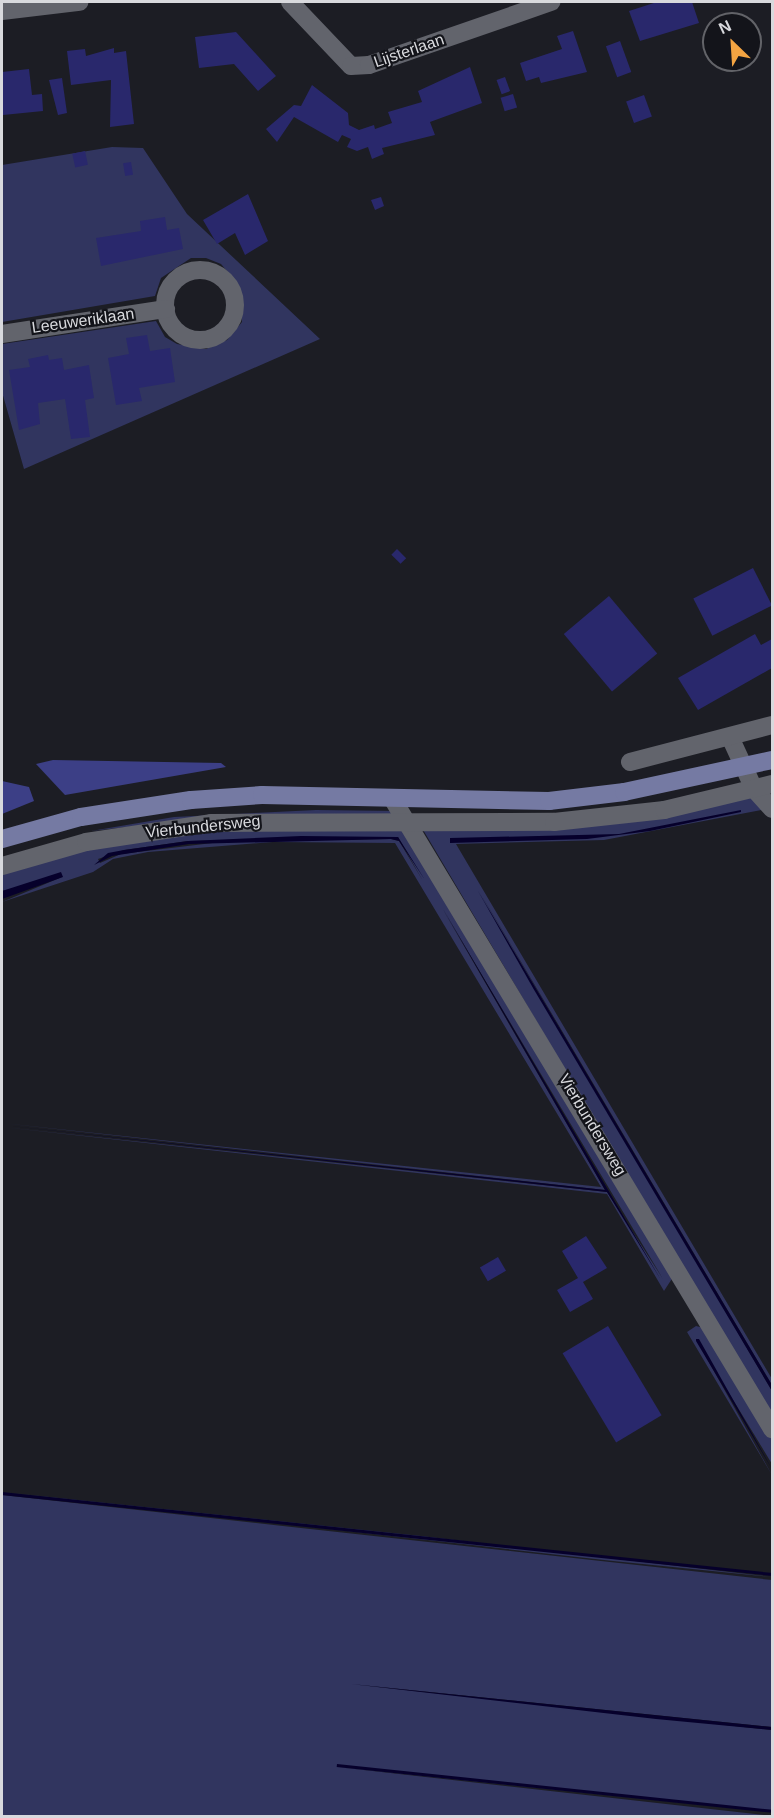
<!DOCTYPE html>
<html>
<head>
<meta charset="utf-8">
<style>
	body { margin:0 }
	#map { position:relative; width:774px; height:1818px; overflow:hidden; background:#1c1d24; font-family:Arial,sans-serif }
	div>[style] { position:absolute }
	.green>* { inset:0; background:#31355f }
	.forest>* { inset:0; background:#3c3f86 }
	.water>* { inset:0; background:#06002b; transform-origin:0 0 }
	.building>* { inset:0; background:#29286c; transform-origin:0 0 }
	.minor>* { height:18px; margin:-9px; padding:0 9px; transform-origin:9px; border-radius:9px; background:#62646c }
	.minor>.ring { margin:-9px; padding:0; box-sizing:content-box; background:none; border:18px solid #62646c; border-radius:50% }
	.primary>* { height:18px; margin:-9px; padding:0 9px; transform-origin:9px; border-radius:9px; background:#757aa3 }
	span { translate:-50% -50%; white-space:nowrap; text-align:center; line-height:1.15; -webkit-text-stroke:4.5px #13141a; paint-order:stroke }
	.street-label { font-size:16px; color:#d8d9dd }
	.frame { position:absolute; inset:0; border:3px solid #d8d9dd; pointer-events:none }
	.north { position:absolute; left:702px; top:12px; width:60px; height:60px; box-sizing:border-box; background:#13141a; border:2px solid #626368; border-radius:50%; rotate:335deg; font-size:16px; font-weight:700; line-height:24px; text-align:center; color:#d8d9dd }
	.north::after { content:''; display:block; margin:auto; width:21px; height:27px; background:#f3a442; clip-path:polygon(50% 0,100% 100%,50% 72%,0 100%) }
</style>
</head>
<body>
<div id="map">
	<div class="green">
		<i style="clip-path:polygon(112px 147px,143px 148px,187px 214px,320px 339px,24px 469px,2px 392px,2px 344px,156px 321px,165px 337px,177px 344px,206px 349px,227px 340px,242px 322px,238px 284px,221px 264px,206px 258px,191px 258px,161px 278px,155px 296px,2px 322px,2px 165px)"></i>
		<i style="clip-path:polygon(749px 797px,767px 809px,604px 840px,456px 844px,772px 1379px,772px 1385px,479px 891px,772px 1391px,772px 1419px,422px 828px)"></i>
		<i style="clip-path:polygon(316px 810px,399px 811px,402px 815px,246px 814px,91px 831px,174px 817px)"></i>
		<i style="clip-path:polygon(evenodd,409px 828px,675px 1274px,664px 1291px,607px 1194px,2px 1127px,607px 1192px,663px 1279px,442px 908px,605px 1190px,2px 1123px,601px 1187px,395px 843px,273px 842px,148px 852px,113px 859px,93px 872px,2px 902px,62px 877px,2px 891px,2px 873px,81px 850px,195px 832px,409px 828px,398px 837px,423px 881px,399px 841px,391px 839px,229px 841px,121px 854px,100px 863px,98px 859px,124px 850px,188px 841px,398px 837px)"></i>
		<i style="clip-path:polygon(696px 1326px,708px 1329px,772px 1438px,772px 1464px,696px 1339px,772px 1475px,687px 1332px)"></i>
		<i style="clip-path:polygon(2px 1492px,421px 1536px,772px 1577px,613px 1561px)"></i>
		<i style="clip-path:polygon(2px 1495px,772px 1580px,772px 1727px,351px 1684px,772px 1730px,772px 1812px,337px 1767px,772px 1816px,2px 1816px)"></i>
	</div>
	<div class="forest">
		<i style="clip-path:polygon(53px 760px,221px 763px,226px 767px,65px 795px,36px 764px)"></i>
		<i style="clip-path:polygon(2px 781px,29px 787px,34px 801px,2px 814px)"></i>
	</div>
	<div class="water">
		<i style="clip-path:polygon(741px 810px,741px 812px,650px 831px,587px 839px,450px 843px,450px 838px,619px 834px)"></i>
		<i style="clip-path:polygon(301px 836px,398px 837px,425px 880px,399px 841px,391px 839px,189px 844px,112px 856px,94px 865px,108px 853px,124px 850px,188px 841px)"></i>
		<i style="clip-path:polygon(61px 872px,63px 877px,2px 899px,2px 891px)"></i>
		<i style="clip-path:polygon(478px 891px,772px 1385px,772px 1391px,533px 988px)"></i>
		<i style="clip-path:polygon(442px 907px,661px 1280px,607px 1192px,2px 1125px,605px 1190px)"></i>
		<i style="clip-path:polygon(696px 1339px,699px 1339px,772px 1469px,696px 1341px)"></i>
		<i style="left:2px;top:1492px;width:775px;height:3px;rotate:6deg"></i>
		<i style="clip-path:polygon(351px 1684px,772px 1727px,772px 1730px,656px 1719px)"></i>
		<i style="left:337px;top:1764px;width:438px;height:3px;rotate:6deg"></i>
	</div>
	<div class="building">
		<i style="clip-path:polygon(657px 2px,692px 2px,699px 23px,640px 41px,629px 11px)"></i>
		<i style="clip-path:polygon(573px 31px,587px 72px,541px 83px,539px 77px,526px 81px,520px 63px,562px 49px,557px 36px)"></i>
		<i style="clip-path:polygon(236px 32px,276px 76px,258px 91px,234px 64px,199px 68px,195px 37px)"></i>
		<i style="left:620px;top:41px;width:33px;height:15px;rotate:70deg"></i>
		<i style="clip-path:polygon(114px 48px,114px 53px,126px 51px,134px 124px,110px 127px,111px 80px,71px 85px,67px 51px,85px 49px,86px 56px)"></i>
		<i style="clip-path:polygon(470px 67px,482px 103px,430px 122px,435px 135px,382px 148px,384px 154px,372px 159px,368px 147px,357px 151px,347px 147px,351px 139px,342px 135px,338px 142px,294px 117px,277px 142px,266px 129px,294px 105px,301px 106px,312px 85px,348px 113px,349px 125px,359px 130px,374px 125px,375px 129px,392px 123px,388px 112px,422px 102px,418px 91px)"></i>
		<i style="clip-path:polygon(29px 69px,32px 95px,42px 94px,43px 111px,3px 115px,2px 72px)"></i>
		<i style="left:505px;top:77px;width:15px;height:9px;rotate:70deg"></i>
		<i style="clip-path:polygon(62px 78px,67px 113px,58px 115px,49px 80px)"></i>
		<i style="left:513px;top:94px;width:14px;height:13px;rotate:73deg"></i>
		<i style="left:644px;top:95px;width:23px;height:19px;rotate:70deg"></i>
		<i style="left:85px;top:151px;width:14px;height:13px;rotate:78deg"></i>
		<i style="left:131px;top:162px;width:13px;height:8px;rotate:81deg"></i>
		<i style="clip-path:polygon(248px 194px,268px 241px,245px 255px,235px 233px,217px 244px,203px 220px)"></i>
		<i style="clip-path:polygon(381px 197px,384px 206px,375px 210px,371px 200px)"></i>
		<i style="clip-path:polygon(165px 217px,167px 230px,179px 228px,183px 249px,101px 266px,96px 238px,141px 231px,140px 221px)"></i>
		<i style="clip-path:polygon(147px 335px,150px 351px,170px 348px,175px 382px,139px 388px,142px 401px,116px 405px,108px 358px,129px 354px,126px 338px)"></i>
		<i style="clip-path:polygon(48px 355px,49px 360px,62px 358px,64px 370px,89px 365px,94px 398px,85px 400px,90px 437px,71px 439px,65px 399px,38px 403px,40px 424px,19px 430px,9px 370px,30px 367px,28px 359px)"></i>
		<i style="left:397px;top:549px;width:13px;height:8px;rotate:45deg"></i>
		<i style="left:753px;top:568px;width:42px;height:67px;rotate:63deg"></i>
		<i style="left:609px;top:596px;width:75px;height:59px;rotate:50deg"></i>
		<i style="clip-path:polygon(755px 634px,761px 645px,772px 639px,772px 668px,698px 710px,678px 678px)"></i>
		<i style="clip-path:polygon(586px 1236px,607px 1268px,583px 1282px,593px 1299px,570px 1312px,557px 1290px,578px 1278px,562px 1251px)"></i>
		<i style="left:498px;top:1257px;width:16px;height:21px;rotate:60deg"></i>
		<i style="left:608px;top:1326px;width:104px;height:53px;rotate:59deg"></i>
	</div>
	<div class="minor">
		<i style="left:290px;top:2px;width:88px;rotate:46.4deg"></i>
		<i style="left:351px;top:66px;width:18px;rotate:-3deg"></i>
		<i style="left:369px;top:65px;width:193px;rotate:-19.1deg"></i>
		<i style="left:2px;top:11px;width:78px;rotate:-6.7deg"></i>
		<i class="ring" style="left:165px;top:270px;width:52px;height:52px"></i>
		<i style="left:2px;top:334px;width:166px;rotate:-8.7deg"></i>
		<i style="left:730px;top:737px;width:57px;rotate:65.2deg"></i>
		<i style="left:754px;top:789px;width:27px;rotate:48deg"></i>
		<i style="left:630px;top:762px;width:147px;rotate:-14.6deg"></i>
		<i style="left:392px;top:798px;width:737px;rotate:58.94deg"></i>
		<i style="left:2px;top:866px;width:87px;rotate:-15.9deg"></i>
		<i style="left:86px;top:842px;width:126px;rotate:-8.6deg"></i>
		<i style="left:211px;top:823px;width:343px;rotate:-0.2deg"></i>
		<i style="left:554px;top:822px;width:111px;rotate:-6.2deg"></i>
		<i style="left:664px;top:810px;width:111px;rotate:-13.5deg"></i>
	</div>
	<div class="primary">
		<i style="left:2px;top:839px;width:82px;rotate:-15.6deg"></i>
		<i style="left:81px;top:817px;width:111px;rotate:-8.8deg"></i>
		<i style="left:191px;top:800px;width:71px;rotate:-4deg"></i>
		<i style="left:262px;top:795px;width:287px;rotate:1.2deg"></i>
		<i style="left:549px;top:801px;width:76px;rotate:-6.8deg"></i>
		<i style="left:624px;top:792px;width:151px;rotate:-12.2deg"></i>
	</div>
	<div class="street-label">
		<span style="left:409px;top:51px;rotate:-19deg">Lijsterlaan</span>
		<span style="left:83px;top:321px;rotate:-8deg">Leeuweriklaan</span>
		<span style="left:203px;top:827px;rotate:-6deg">Vierbundersweg</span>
		<span style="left:592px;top:1125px;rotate:59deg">Vierbundersweg</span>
	</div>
	<div class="frame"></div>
	<div class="north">N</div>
</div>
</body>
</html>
